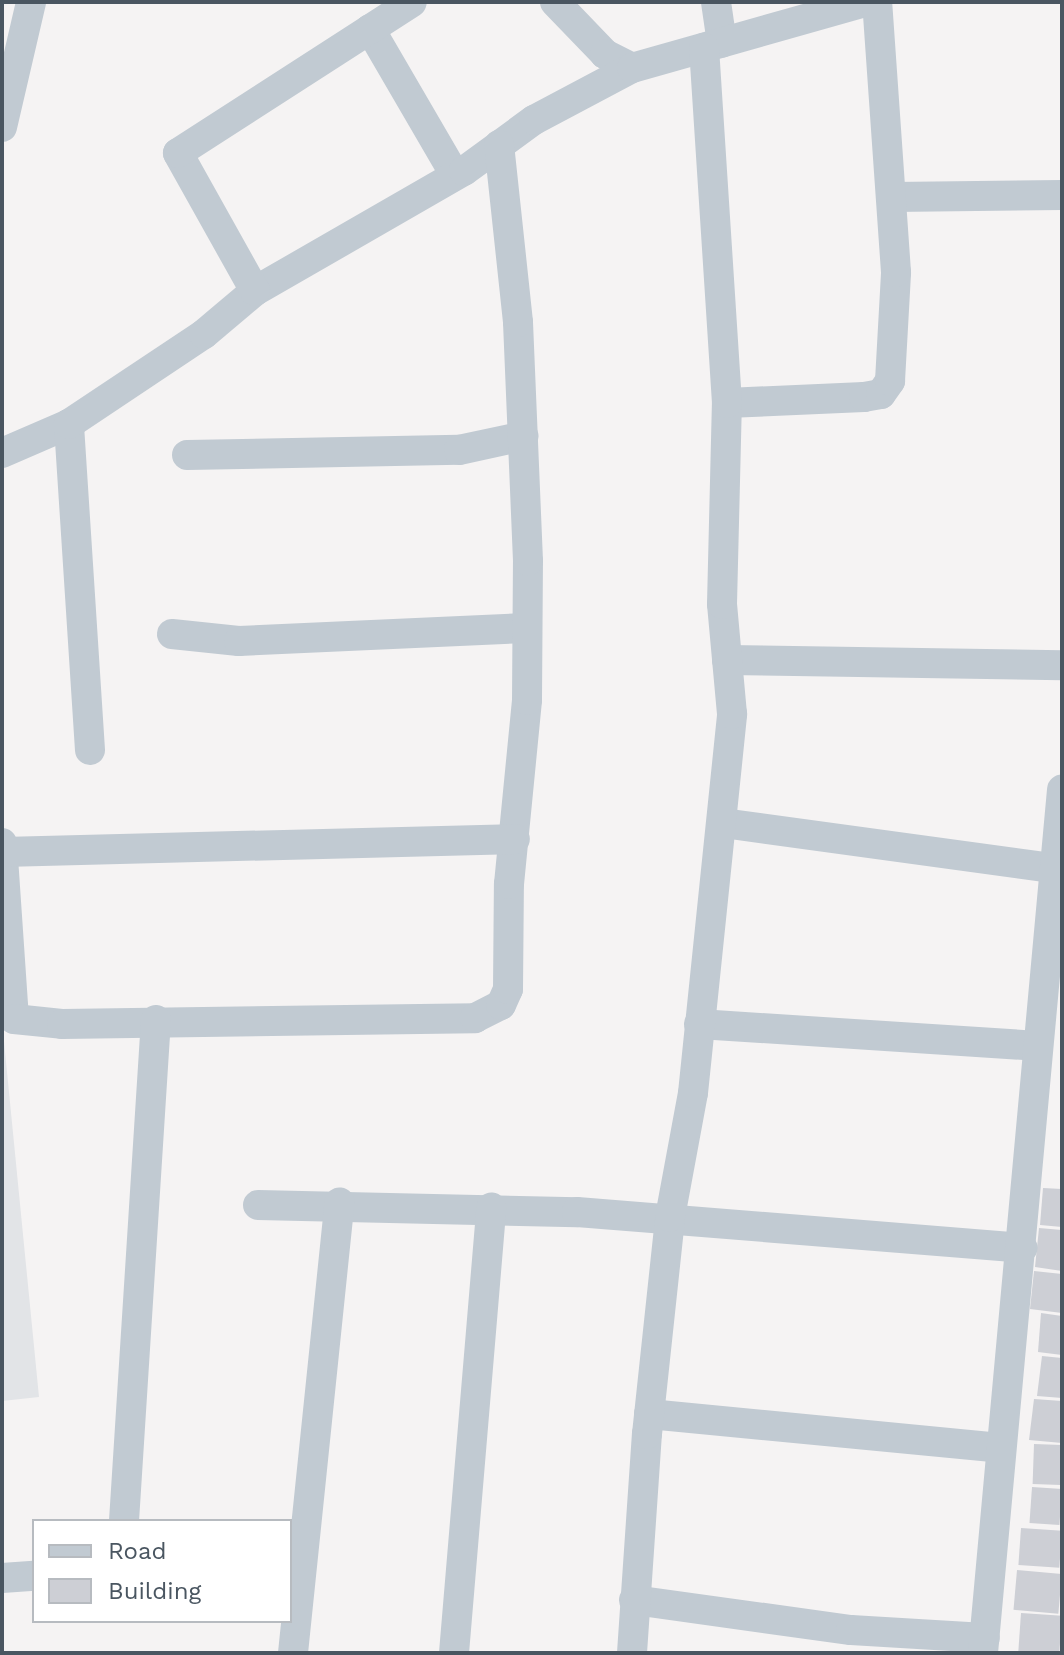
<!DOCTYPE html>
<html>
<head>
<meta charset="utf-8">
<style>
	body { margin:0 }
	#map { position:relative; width:1064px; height:1655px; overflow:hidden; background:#f5f3f3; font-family:"Work Sans",sans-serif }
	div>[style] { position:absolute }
	.airport>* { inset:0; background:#e2e4e7 }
	.building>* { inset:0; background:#cdcfd5; transform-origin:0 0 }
	.minor>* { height:30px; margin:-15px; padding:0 15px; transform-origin:15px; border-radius:15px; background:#c1cad2 }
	span { translate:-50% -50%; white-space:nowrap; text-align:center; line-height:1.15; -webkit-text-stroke:8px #fff; paint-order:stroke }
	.frame { position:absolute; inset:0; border:4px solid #4a5661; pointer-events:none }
	.legend { position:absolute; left:32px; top:1519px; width:260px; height:104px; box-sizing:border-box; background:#fff; border:2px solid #b7bbc0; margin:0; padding:10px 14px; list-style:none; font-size:24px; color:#4a5661 }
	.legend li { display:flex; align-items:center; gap:16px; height:40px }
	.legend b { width:40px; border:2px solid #b7bbc0 }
</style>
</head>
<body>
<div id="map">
	<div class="airport">
		<i style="clip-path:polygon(2px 1021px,39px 1397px,2px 1401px)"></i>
	</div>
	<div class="building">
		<i style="clip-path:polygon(1043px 1188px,1062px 1189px,1062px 1227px,1040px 1225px)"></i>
		<i style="clip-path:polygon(1039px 1228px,1062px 1230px,1062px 1271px,1035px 1267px)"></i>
		<i style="clip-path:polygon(1034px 1271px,1062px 1274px,1062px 1313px,1030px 1309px)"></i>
		<i style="clip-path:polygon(1041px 1313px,1062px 1316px,1062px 1355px,1038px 1352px)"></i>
		<i style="clip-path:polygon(1042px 1356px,1062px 1358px,1062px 1398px,1037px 1396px)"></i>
		<i style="clip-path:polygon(1034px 1399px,1062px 1401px,1062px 1443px,1029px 1440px)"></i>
		<i style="left:1034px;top:1444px;width:28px;height:40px;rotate:2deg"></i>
		<i style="left:1032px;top:1487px;width:30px;height:36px;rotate:4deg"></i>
		<i style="left:1021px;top:1528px;width:41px;height:37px;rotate:4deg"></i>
		<i style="left:1017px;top:1570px;width:45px;height:40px;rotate:5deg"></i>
		<i style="left:1021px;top:1613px;width:41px;height:40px;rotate:4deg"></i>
	</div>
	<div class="minor">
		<i style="left:555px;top:2px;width:72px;rotate:46.1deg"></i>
		<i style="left:605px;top:54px;width:30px;rotate:27deg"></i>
		<i style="left:716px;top:2px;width:41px;rotate:81.7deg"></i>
		<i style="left:370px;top:29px;width:169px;rotate:59.8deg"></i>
		<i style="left:2px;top:127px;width:128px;rotate:-76.9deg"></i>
		<i style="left:893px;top:197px;width:169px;rotate:-0.7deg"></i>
		<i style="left:255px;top:291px;width:241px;rotate:-29.9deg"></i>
		<i style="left:464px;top:171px;width:87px;rotate:-36.1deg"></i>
		<i style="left:534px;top:120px;width:111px;rotate:-28deg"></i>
		<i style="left:632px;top:68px;width:242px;rotate:-15.8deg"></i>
		<i style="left:727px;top:403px;width:137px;rotate:-2.5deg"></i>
		<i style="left:864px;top:397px;width:17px;rotate:-10deg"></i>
		<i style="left:881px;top:394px;width:16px;rotate:-55deg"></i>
		<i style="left:890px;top:381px;width:109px;rotate:-86.8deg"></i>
		<i style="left:896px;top:272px;width:271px;rotate:-94deg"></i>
		<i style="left:2px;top:453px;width:73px;rotate:-23.4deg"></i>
		<i style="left:187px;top:455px;width:272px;rotate:-1.1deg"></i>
		<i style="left:459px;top:450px;width:66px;rotate:-12.2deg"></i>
		<i style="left:172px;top:634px;width:67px;rotate:6deg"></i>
		<i style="left:239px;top:641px;width:288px;rotate:-2.6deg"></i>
		<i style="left:727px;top:660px;width:335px;rotate:0.9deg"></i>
		<i style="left:90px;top:750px;width:327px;rotate:-93.7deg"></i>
		<i style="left:69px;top:424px;width:162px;rotate:-33.7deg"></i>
		<i style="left:204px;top:334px;width:67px;rotate:-40.1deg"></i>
		<i style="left:255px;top:291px;width:158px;rotate:-119.2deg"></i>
		<i style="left:178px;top:153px;width:278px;rotate:-32.8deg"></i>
		<i style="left:723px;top:823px;width:331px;rotate:7.8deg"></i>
		<i style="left:2px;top:843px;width:176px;rotate:86.1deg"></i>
		<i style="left:14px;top:1019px;width:48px;rotate:5.9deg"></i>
		<i style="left:62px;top:1024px;width:413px;rotate:-0.8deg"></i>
		<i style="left:475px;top:1018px;width:29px;rotate:-27deg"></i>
		<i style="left:501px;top:1005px;width:17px;rotate:-66deg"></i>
		<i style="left:508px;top:989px;width:105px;rotate:-89.5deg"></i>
		<i style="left:509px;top:884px;width:185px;rotate:-84.4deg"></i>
		<i style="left:527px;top:700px;width:139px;rotate:-89.6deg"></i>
		<i style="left:528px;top:561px;width:239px;rotate:-92.4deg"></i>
		<i style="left:518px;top:322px;width:178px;rotate:-96.1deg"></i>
		<i style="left:3px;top:852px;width:512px;rotate:-1.45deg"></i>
		<i style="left:699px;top:1024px;width:339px;rotate:3.7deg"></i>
		<i style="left:258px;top:1205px;width:319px;rotate:1.3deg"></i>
		<i style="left:577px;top:1212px;width:447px;rotate:4.6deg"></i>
		<i style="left:649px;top:1414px;width:353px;rotate:5.5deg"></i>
		<i style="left:124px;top:1521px;width:502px;rotate:-86.35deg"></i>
		<i style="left:2px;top:1578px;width:32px;rotate:-4deg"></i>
		<i style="left:634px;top:1600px;width:219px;rotate:7.9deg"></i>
		<i style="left:851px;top:1630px;width:134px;rotate:3.4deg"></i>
		<i style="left:293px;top:1653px;width:453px;rotate:-84.1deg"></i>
		<i style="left:454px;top:1653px;width:447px;rotate:-85.2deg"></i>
		<i style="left:632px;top:1653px;width:220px;rotate:-86.1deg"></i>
		<i style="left:647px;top:1434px;width:218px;rotate:-83.9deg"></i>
		<i style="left:670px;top:1217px;width:126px;rotate:-79.5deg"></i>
		<i style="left:693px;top:1093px;width:381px;rotate:-84.1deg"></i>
		<i style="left:732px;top:714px;width:110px;rotate:-95.2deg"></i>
		<i style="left:722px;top:604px;width:201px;rotate:-88.6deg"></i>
		<i style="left:727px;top:403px;width:356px;rotate:-93.7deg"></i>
		<i style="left:983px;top:1653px;width:867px;rotate:-84.77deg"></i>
	</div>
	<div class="frame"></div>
	<ul class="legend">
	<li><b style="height:10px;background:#c1cad2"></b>Road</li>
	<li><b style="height:22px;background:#cdcfd5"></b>Building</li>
	</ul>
</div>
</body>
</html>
